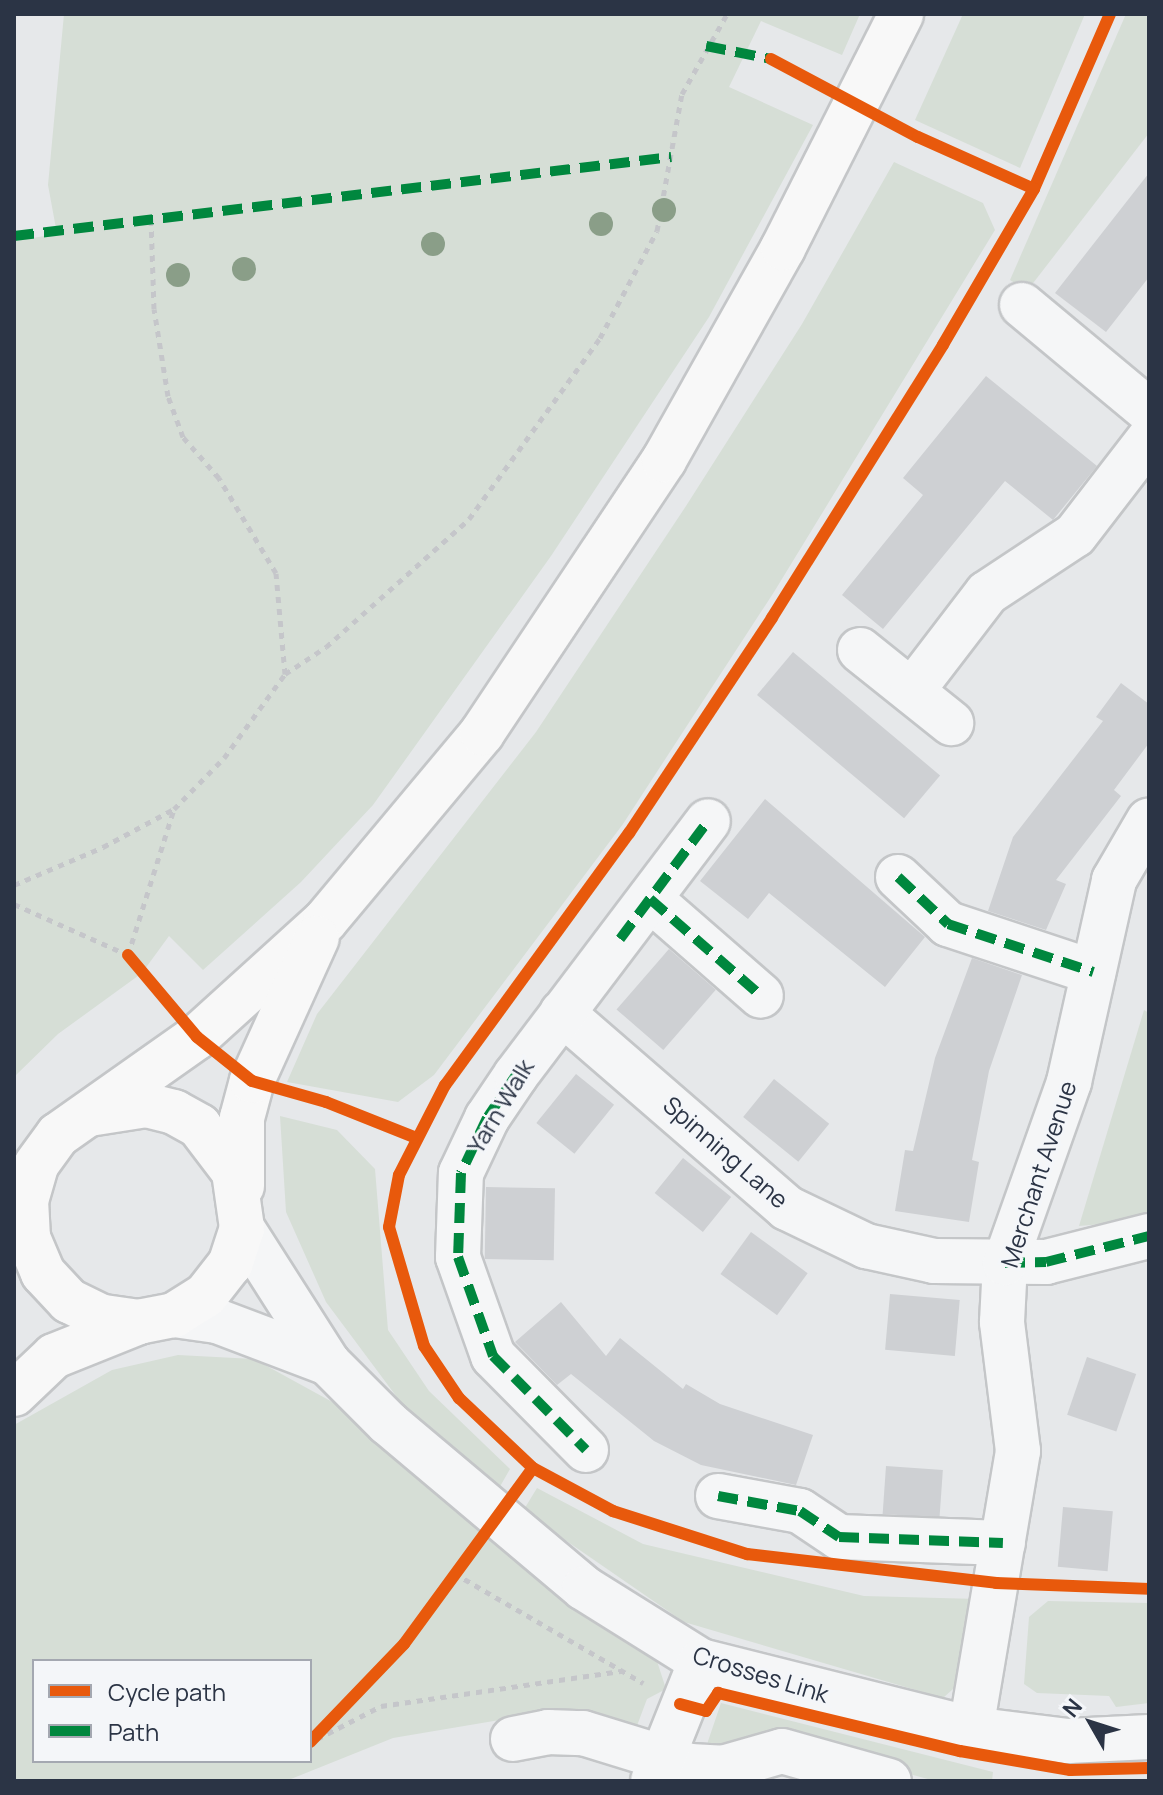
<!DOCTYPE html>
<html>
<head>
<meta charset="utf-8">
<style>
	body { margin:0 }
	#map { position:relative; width:1163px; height:1795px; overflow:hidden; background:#e6e8ea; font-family:Manrope,sans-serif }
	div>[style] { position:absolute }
	.green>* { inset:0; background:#d6ded6 }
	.building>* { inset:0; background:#ced0d3; transform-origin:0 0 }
	.path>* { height:5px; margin-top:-2.5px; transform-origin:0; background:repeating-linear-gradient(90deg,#c5c6ca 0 6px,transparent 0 12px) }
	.roads { filter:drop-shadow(2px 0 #c4c6c8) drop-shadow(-2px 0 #c4c6c8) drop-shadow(0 2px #c4c6c8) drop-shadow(0 -2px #c4c6c8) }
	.street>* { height:44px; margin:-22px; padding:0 22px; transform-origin:22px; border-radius:22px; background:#f5f6f7 }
	.secondary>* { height:44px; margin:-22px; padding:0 22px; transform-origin:22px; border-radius:22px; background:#f8f8f8 }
	.quiet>* { height:10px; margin-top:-5px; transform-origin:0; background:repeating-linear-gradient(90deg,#00873e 0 20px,transparent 0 30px) }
	.cycleway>* { height:12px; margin:-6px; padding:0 6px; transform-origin:6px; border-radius:6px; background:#e8590c }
	.trees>* { width:24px; height:24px; margin:-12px; border-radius:50%; background:#8a9e88 }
	span { translate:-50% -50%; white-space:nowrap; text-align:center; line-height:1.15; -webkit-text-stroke:6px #f4f6f9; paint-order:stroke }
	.street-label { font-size:24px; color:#2b3445 }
	.frame { position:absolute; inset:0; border:16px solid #2b3445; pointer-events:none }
	.legend { position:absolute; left:32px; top:1659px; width:280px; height:104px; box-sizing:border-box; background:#f4f6f9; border:2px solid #a4a8b1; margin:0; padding:10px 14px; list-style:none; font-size:24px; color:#2b3445 }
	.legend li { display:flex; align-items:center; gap:16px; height:40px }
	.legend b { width:40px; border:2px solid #a4a8b1 }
	.north { position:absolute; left:1051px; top:1683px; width:80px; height:80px; -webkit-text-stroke:6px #f4f6f9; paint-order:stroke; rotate:309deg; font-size:22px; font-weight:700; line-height:32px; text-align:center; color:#2b3445 }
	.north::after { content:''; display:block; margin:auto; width:28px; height:36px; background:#2b3445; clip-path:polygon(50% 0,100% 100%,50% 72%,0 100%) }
</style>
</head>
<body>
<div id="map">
	<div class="green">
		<i style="clip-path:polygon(64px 14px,860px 14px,842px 55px,761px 21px,729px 87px,813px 125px,709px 317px,551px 556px,373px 805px,301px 882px,203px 970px,169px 936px,142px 973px,58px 1034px,14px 1077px,14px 241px,57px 234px,48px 185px)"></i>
		<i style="clip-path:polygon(963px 14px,1085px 14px,1020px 168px,915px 120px)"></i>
		<i style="clip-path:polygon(1126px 14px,1149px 14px,1149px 133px,1027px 291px,1010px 280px)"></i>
		<i style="clip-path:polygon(894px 162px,983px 203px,995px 230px,774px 592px,623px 824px,434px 1075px,398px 1102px,287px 1082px,317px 1014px,536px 732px,686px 506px,802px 324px)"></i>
		<i style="clip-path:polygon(1144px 1010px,1149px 1013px,1149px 1220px,1079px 1226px)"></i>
		<i style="clip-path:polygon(280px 1116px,337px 1130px,375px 1169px,388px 1330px,429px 1391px,510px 1469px,498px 1490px,405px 1408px,326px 1302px,286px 1212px)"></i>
		<i style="clip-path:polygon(evenodd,178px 1355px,254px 1359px,336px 1404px,465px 1516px,656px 1658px,666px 1689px,647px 1699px,635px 1731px,547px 1712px,393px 1738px,286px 1781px,14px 1781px,14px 1425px,112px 1370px,178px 1355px,34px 1661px,310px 1661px,310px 1761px,34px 1761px,34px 1661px)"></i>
		<i style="clip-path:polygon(537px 1488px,643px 1544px,864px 1596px,978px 1599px,962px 1681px,943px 1698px,684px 1622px,523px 1511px)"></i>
		<i style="clip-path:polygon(1048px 1601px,1149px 1603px,1149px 1703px,1116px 1707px,1109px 1696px,1037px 1693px,1024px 1684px,1029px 1617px)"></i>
		<i style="clip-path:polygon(721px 1703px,993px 1772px,992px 1781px,935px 1781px,775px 1737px,705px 1750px)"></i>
	</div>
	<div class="building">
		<i style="clip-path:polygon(1149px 173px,1149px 277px,1106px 332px,1055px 293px)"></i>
		<i style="clip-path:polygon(986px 376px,1097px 466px,1053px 520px,1005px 481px,883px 629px,842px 595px,923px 495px,903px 478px)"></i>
		<i style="left:793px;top:652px;width:192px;height:56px;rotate:40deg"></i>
		<i style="clip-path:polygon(1121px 683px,1149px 704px,1149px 743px,1114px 790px,1121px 796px,1056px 880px,1066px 884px,1046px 930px,988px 911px,1013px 837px,1103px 721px,1096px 717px)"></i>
		<i style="clip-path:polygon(765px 799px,925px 937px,885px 987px,769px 893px,748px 919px,700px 881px)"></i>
		<i style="left:669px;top:949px;width:62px;height:80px;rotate:41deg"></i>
		<i style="clip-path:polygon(972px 958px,1022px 975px,989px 1071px,972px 1160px,979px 1162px,969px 1222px,895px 1211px,905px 1150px,913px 1151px,935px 1058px)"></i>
		<i style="left:576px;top:1074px;width:49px;height:63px;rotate:39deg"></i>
		<i style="left:774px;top:1079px;width:71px;height:49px;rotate:39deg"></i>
		<i style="left:683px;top:1158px;width:62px;height:45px;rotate:39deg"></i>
		<i style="left:486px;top:1187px;width:69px;height:72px;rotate:1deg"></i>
		<i style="left:751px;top:1232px;width:70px;height:52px;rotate:36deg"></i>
		<i style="left:890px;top:1294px;width:70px;height:56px;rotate:5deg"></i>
		<i style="clip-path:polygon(561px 1302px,606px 1356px,620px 1338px,683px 1389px,686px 1384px,720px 1404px,813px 1435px,796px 1485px,701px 1465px,654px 1441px,571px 1374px,557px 1385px,515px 1342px)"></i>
		<i style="left:1087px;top:1357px;width:52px;height:61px;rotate:19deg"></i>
		<i style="left:886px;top:1466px;width:57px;height:48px;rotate:4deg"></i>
		<i style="left:1063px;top:1507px;width:50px;height:60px;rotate:5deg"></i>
	</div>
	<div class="path">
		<i style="left:285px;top:674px;width:49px;rotate:-33.4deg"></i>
		<i style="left:326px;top:647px;width:192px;rotate:-41.8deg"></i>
		<i style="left:469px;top:519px;width:223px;rotate:-54.1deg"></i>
		<i style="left:600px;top:338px;width:121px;rotate:-62deg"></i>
		<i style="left:657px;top:231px;width:139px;rotate:-79.7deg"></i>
		<i style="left:682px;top:94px;width:92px;rotate:-60.6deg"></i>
		<i style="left:14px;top:885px;width:97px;rotate:-23.1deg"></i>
		<i style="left:103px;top:847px;width:81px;rotate:-28.2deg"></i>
		<i style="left:174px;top:809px;width:71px;rotate:-45.6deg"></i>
		<i style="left:224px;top:758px;width:104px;rotate:-54deg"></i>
		<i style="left:285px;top:674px;width:101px;rotate:-95.1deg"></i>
		<i style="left:276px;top:573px;width:111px;rotate:-121deg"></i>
		<i style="left:219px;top:478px;width:55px;rotate:-131.3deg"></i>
		<i style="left:183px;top:437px;width:44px;rotate:-110.1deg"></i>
		<i style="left:168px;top:396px;width:88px;rotate:-99.1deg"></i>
		<i style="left:154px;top:309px;width:90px;rotate:-91.9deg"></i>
		<i style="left:14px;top:904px;width:125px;rotate:24.1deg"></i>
		<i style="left:128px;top:955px;width:153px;rotate:-72.5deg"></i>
		<i style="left:454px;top:1573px;width:219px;rotate:30.2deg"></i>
		<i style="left:317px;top:1739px;width:72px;rotate:-27.3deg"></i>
		<i style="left:381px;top:1706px;width:244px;rotate:-8.3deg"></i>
	</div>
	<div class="roads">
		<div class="street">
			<i style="left:1022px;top:305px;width:165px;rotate:39.8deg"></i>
			<i style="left:860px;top:650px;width:117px;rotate:38.7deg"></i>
			<i style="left:912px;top:691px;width:123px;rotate:-52.6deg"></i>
			<i style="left:987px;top:593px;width:105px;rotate:-33.4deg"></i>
			<i style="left:1075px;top:535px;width:121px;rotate:-52.4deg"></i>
			<i style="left:898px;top:877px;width:69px;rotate:43.2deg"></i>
			<i style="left:948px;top:924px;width:153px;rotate:18.3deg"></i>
			<i style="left:650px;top:899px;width:147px;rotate:41.1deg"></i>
			<i style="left:562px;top:1013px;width:298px;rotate:40.9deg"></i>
			<i style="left:787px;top:1208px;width:88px;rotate:25.7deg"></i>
			<i style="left:866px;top:1246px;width:70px;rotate:12.4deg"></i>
			<i style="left:934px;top:1261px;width:112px;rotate:0.5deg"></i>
			<i style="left:1046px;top:1262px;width:106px;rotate:-14.2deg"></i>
			<i style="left:242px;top:1228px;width:160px;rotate:57.5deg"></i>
			<i style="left:328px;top:1363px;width:85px;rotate:45deg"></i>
			<i style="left:388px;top:1423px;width:256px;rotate:40.1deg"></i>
			<i style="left:584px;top:1588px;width:138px;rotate:32deg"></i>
			<i style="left:701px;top:1661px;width:278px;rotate:14.1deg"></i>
			<i style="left:971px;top:1729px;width:98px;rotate:7.1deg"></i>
			<i style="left:1068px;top:1741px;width:81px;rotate:-2.8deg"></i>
			<i style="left:174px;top:1315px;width:43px;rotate:7.9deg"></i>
			<i style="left:217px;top:1321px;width:119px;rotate:20.7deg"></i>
			<i style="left:586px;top:1450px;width:132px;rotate:-134.7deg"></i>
			<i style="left:493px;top:1356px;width:105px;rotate:-109.5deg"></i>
			<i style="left:458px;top:1257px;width:84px;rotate:-88deg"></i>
			<i style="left:461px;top:1173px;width:61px;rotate:-64.7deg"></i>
			<i style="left:487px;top:1118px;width:52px;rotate:-56deg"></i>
			<i style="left:516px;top:1075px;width:318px;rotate:-52.9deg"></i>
			<i style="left:718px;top:1496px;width:83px;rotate:10.4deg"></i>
			<i style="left:800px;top:1511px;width:47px;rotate:33.7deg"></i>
			<i style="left:839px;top:1537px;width:164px;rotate:2.1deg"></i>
			<i style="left:971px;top:1729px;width:282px;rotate:-80.4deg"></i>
			<i style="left:1018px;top:1451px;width:130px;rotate:-97.1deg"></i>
			<i style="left:1002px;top:1322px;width:59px;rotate:-87.1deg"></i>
			<i style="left:1005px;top:1263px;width:192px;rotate:-70.5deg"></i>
			<i style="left:1069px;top:1082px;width:207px;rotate:-77.4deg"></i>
			<i style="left:1114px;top:880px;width:69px;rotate:-59.7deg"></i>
			<i style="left:513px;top:1739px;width:36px;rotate:-11deg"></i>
			<i style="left:548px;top:1732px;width:35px;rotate:2deg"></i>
			<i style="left:583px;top:1733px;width:112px;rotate:17.1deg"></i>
			<i style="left:690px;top:1766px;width:33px;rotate:3deg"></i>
			<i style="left:723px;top:1768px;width:61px;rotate:-16.1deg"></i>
			<i style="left:782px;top:1751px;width:111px;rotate:15.7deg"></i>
			<i style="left:653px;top:1781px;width:129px;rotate:-68.2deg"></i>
		</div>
		<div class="secondary">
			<i style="left:89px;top:1114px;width:58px;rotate:-9deg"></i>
			<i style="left:146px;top:1105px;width:29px;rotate:14deg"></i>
			<i style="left:174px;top:1112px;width:29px;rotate:29deg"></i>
			<i style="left:199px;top:1126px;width:58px;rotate:52.7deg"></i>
			<i style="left:234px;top:1172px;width:57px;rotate:81.9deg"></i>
			<i style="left:242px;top:1228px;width:38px;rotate:108deg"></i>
			<i style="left:230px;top:1264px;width:39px;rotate:128deg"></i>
			<i style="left:206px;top:1295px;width:38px;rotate:148deg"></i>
			<i style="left:174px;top:1315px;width:36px;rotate:169deg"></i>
			<i style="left:139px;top:1322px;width:37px;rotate:-172deg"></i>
			<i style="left:102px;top:1317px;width:37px;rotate:-154deg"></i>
			<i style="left:69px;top:1301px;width:38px;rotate:-133deg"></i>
			<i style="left:43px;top:1273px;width:38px;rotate:-113deg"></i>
			<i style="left:28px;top:1238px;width:37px;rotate:-93deg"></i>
			<i style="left:26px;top:1201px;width:37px;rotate:-74deg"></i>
			<i style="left:36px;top:1165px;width:37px;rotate:-54deg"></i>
			<i style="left:58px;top:1135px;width:170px;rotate:-35.2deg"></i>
			<i style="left:197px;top:1037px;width:173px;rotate:-42.2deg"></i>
			<i style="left:325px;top:921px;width:245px;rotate:-50.1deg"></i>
			<i style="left:482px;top:733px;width:328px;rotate:-56.3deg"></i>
			<i style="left:664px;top:460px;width:243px;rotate:-60.7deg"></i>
			<i style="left:783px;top:248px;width:262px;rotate:-63.2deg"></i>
			<i style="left:242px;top:1186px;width:68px;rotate:-90deg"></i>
			<i style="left:242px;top:1118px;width:38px;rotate:-75deg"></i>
			<i style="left:252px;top:1081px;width:157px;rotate:-65.6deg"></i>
			<i style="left:14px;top:1394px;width:55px;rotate:-43.5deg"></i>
			<i style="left:54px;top:1356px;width:92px;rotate:-21.8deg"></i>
		</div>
	</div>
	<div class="quiet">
		<i style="left:706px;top:46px;width:66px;rotate:11.3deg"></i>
		<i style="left:14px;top:236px;width:662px;rotate:-6.86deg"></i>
		<i style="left:898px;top:877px;width:69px;rotate:43.2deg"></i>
		<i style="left:948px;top:924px;width:153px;rotate:18.3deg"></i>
		<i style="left:650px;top:899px;width:147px;rotate:41.1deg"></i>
		<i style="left:620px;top:939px;width:147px;rotate:-53.3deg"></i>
		<i style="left:516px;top:1075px;width:52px;rotate:124deg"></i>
		<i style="left:487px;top:1118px;width:61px;rotate:115.3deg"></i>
		<i style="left:461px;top:1173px;width:84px;rotate:92deg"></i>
		<i style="left:458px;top:1257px;width:105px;rotate:70.5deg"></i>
		<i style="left:493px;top:1356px;width:132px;rotate:45.3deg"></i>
		<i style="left:1005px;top:1263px;width:41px;rotate:-1.4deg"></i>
		<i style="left:1046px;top:1262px;width:106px;rotate:-14.2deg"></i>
		<i style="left:718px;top:1496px;width:83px;rotate:10.4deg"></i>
		<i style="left:800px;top:1511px;width:47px;rotate:33.7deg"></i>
		<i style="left:839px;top:1537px;width:164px;rotate:2.1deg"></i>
	</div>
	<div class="cycleway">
		<i style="left:1110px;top:14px;width:191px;rotate:113.5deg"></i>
		<i style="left:1034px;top:189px;width:181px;rotate:120.3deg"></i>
		<i style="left:943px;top:345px;width:322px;rotate:122.1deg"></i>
		<i style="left:772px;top:618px;width:258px;rotate:123.6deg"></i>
		<i style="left:629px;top:833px;width:312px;rotate:126.1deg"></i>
		<i style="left:445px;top:1085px;width:101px;rotate:117.1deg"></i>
		<i style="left:399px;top:1175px;width:53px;rotate:100.9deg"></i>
		<i style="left:389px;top:1227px;width:124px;rotate:73.6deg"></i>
		<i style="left:424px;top:1346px;width:63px;rotate:56.1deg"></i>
		<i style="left:459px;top:1398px;width:102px;rotate:43.4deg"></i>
		<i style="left:533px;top:1468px;width:91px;rotate:28.3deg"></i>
		<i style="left:613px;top:1511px;width:141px;rotate:17.8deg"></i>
		<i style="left:747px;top:1554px;width:251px;rotate:6.6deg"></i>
		<i style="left:996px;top:1583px;width:153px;rotate:2.2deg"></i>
		<i style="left:771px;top:59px;width:166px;rotate:28deg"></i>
		<i style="left:918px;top:137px;width:127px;rotate:24.1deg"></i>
		<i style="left:128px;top:955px;width:107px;rotate:49.9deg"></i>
		<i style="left:197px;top:1037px;width:70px;rotate:38.7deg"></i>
		<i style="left:252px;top:1081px;width:77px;rotate:15.8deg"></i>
		<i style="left:326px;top:1102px;width:95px;rotate:21.7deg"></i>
		<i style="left:680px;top:1704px;width:27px;rotate:15deg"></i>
		<i style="left:706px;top:1711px;width:22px;rotate:-56deg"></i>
		<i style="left:718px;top:1693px;width:249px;rotate:13.5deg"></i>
		<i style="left:960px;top:1751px;width:112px;rotate:9.8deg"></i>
		<i style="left:1070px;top:1770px;width:79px;rotate:-1.5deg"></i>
		<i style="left:310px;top:1742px;width:136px;rotate:-46.2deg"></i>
		<i style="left:404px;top:1644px;width:218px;rotate:-53.8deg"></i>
	</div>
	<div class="trees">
		<i style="left:664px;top:210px"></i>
		<i style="left:601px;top:224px"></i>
		<i style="left:433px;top:244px"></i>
		<i style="left:244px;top:269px"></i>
		<i style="left:178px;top:275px"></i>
	</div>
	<div class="street-label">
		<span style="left:500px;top:1106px;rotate:-59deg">Yarn Walk</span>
		<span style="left:726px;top:1152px;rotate:41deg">Spinning Lane</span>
		<span style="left:1038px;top:1174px;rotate:-72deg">Merchant Avenue</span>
		<span style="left:761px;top:1674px;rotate:17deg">Crosses Link</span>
	</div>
	<div class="frame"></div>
	<ul class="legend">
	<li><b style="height:10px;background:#e8590c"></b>Cycle path</li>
	<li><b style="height:10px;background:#00873e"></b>Path</li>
	</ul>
	<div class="north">N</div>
</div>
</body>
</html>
